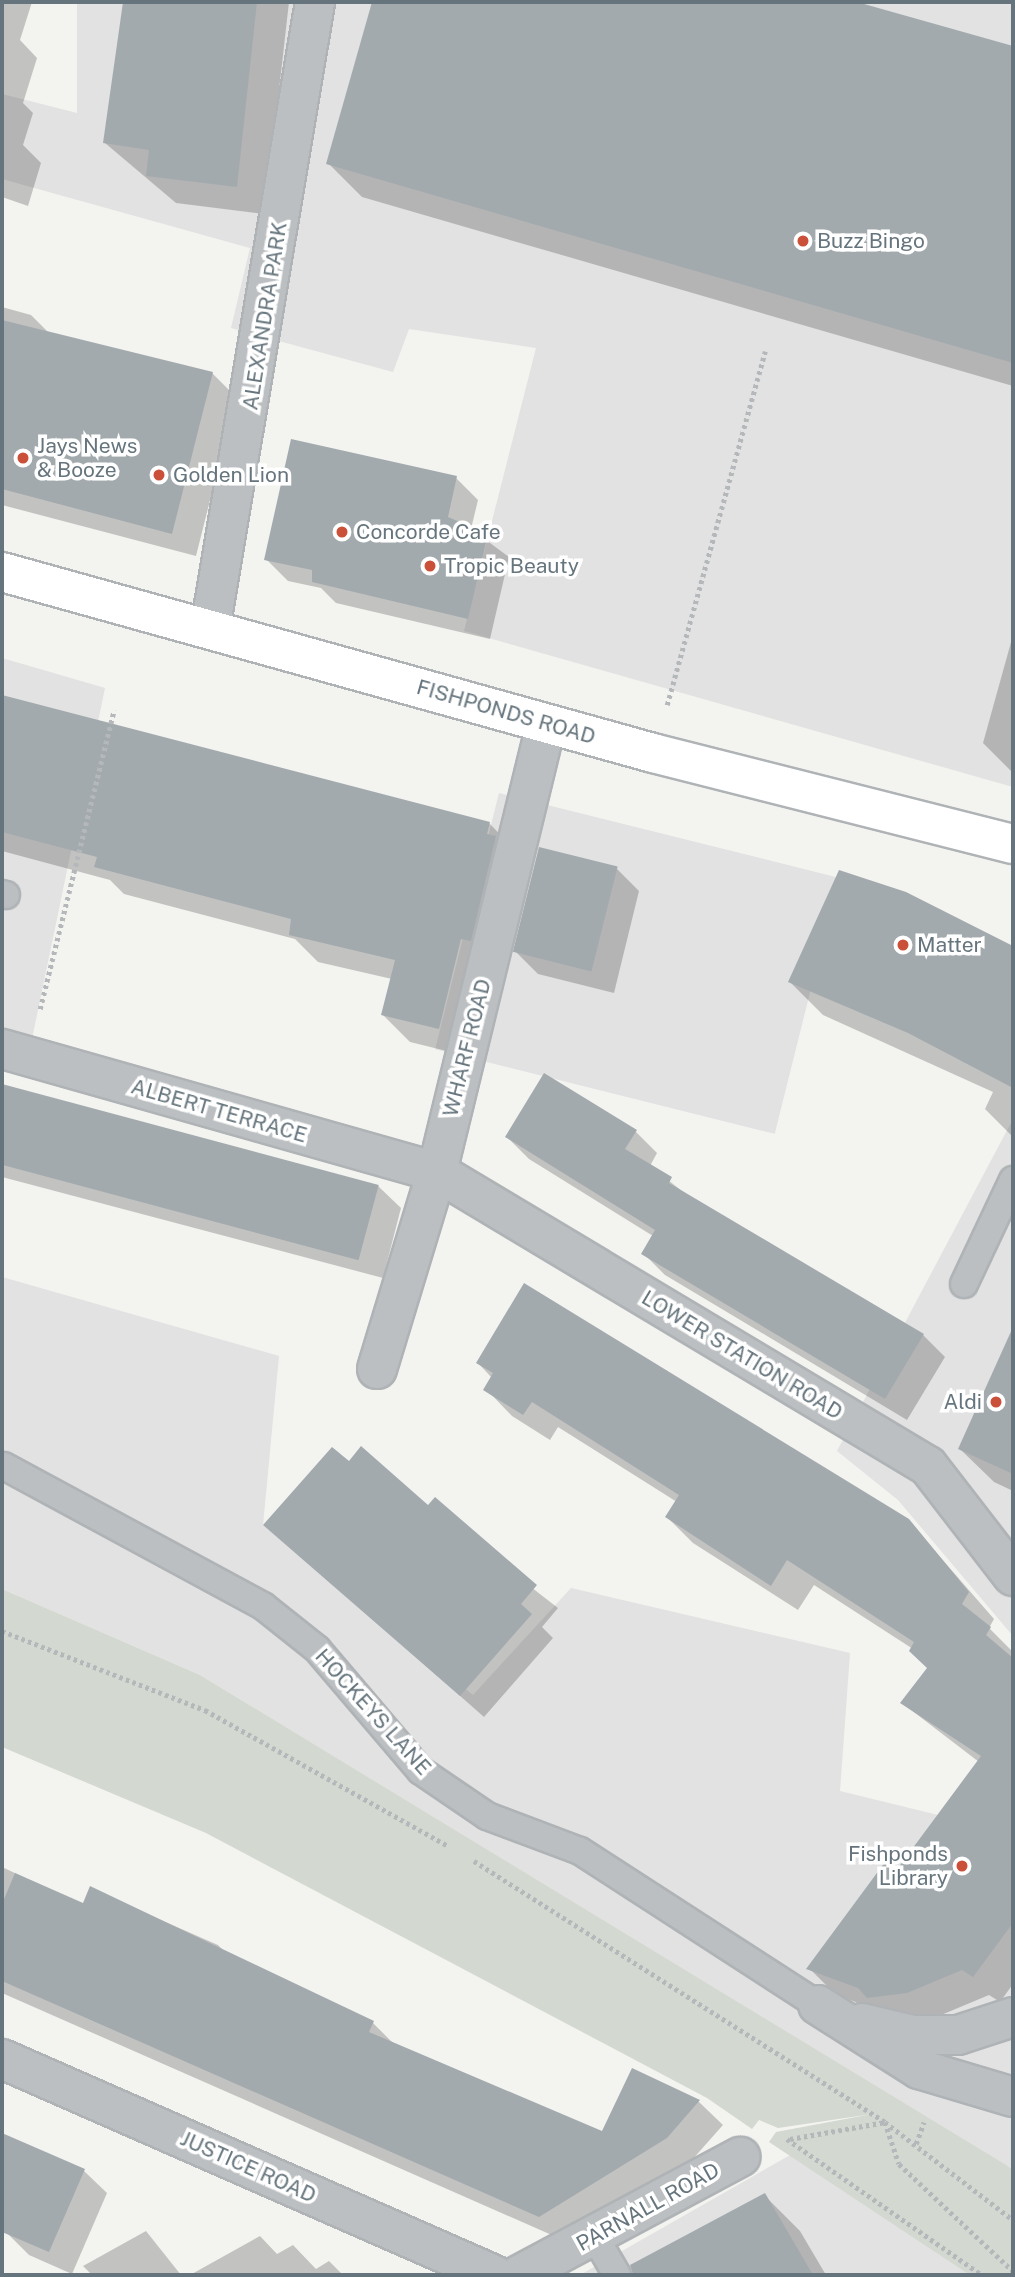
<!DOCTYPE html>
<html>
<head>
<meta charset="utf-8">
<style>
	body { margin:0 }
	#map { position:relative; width:1015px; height:2277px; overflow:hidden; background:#f3f3f0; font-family:"Public Sans",sans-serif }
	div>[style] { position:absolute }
	.built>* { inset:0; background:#e1e2e1; transform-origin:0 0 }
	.green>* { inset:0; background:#d3d8d0 }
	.shadow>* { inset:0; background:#0003 }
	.building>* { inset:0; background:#a3aaae; transform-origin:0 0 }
	.path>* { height:4.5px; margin-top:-2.25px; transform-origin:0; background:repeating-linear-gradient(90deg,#b5b8ba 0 3.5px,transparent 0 7px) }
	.roads { filter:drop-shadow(2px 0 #afb3b6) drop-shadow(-2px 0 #afb3b6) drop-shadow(0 2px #afb3b6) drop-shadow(0 -2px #afb3b6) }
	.service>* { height:26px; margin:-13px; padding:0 13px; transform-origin:13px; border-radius:13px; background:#bbbfc1 }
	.minor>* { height:38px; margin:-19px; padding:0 19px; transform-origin:19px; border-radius:19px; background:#bbbfc1 }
	.primary>* { height:38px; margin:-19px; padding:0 19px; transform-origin:19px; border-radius:19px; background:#fff }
	.dots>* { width:19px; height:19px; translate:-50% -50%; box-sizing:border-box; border:4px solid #fff; border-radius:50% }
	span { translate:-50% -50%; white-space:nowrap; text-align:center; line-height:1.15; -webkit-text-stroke:7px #fff; paint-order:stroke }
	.poi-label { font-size:21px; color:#66757d }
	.left { translate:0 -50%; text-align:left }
	.right { translate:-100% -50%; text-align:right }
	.street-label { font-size:21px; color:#66757d }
	.frame { position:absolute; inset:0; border:4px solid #66757d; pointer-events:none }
</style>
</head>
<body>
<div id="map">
	<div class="built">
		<i style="clip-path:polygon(77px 2px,1013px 2px,1013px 787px,464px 631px,536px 348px,409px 329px,393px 372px,231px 328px,250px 248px,2px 179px,2px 94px,77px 113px)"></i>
		<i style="clip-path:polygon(2px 658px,105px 688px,24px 1077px,2px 1070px)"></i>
		<i style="left:499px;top:793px;width:350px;height:264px;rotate:14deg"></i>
		<i style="clip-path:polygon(1013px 1119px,1013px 1636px,898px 1500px,837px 1451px)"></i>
		<i style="clip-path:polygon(2px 1277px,279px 1356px,263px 1525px,473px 1695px,571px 1588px,850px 1653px,840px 1791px,938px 1815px,1013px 1715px,1013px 2170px,200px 1675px,2px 1589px)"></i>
		<i style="clip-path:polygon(792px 2154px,971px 2275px,580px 2275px)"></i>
	</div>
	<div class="green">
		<i style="clip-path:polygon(2px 1589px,200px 1675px,1006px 2165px,1013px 2170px,1013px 2275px,970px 2275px,769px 2142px,776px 2132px,872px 2114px,778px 2128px,759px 2120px,752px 2129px,707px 2098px,206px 1833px,2px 1747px)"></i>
	</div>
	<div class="shadow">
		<i style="clip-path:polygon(2px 2px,32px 2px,20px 40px,37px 58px,23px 103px,33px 113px,23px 145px,41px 163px,28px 206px,2px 197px)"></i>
		<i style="clip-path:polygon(126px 2px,289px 2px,265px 214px,176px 203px,105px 143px)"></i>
		<i style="clip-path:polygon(374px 2px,851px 2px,1013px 48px,1013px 386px,362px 197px,328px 163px)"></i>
		<i style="clip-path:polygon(2px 307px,31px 315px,49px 333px,212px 373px,236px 397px,196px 556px,2px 505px)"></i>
		<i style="clip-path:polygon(456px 478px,478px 500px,471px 529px,509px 557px,490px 639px,336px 603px,321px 588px,288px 581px,266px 559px)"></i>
		<i style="clip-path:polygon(1013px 635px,1013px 773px,983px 743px)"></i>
		<i style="clip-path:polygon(2px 696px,489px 823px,516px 851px,467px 1056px,410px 1042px,383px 1015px,392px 979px,318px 962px,295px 939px,124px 894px,110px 880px,2px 851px)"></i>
		<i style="clip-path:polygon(617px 869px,639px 891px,614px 993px,538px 974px,515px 951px)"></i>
		<i style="clip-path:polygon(905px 894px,1013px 948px,1013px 1137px,985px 1109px,993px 1092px,823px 1015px,790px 982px)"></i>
		<i style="clip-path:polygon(2px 1086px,378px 1186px,401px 1208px,383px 1278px,2px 1177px)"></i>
		<i style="clip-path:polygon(635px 1131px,657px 1153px,650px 1166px,691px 1198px,923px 1335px,945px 1357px,907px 1420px,665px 1275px,643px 1253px,653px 1236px,529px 1159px,507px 1137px)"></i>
		<i style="clip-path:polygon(1013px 1331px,1013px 1491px,994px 1482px,960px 1449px)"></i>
		<i style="clip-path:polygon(478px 1363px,908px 1520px,994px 1619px,989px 1628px,1013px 1652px,1013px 1984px,1000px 2002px,989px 1995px,934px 2018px,884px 2013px,835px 1994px,809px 1968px,899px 1871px,979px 1762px,902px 1703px,929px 1668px,913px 1649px,814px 1585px,798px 1610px,693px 1543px,667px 1517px,677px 1502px,558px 1427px,550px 1440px,512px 1416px,486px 1389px,492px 1378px)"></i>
		<i style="clip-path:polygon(349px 1463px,428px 1507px,558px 1608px,542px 1627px,553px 1638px,484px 1717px,266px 1525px)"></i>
		<i style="clip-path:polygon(2px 1867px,83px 1905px,90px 1889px,218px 1945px,235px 1962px,373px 2023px,395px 2045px,603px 2134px,633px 2070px,699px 2102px,723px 2125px,691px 2161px,563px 2240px,2px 1993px)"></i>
		<i style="clip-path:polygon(2px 2135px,84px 2171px,107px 2193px,72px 2274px,29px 2255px,2px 2228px)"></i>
		<i style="clip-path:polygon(764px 2195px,800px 2231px,826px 2275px,650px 2275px,642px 2261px)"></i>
		<i style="clip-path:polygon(146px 2231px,181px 2275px,92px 2275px,83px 2266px)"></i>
		<i style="clip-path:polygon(260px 2236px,277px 2254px,293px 2245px,316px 2269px,329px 2261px,343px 2275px,190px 2275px)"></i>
	</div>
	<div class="building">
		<i style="clip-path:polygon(123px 2px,257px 2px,237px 187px,146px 176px,149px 150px,103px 143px)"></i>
		<i style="clip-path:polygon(372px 2px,857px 2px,1013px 46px,1013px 363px,326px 164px)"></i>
		<i style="clip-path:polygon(2px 320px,213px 372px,172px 534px,2px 489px)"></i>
		<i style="clip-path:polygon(291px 439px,457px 476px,448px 517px,488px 534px,468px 619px,312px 582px,312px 570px,264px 560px)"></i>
		<i style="clip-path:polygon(2px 695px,490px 822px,487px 834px,496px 836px,471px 941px,461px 939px,439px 1029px,381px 1015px,395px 960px,289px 935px,291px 919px,94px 867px,97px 857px,2px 832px)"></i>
		<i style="left:539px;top:847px;width:81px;height:108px;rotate:14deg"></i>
		<i style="clip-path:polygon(839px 870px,906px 892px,1013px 946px,1013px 1088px,908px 1033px,788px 982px)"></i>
		<i style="clip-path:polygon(544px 1073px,637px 1130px,625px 1149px,672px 1177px,669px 1183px,924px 1334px,885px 1399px,641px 1254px,655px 1230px,505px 1137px)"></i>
		<i style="left:2px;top:1084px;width:390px;height:78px;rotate:15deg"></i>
		<i style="clip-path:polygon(524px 1283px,909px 1519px,969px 1592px,962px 1604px,991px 1627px,986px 1635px,1013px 1658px,1013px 1923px,973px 1977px,962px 1970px,907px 1993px,867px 1998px,858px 1988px,806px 1969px,888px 1858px,898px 1868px,981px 1756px,900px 1703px,927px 1668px,909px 1651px,914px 1642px,787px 1560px,771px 1586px,665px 1517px,679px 1495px,532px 1402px,523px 1415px,483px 1390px,493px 1373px,476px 1363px)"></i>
		<i style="clip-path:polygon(1013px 1327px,1013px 1474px,958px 1449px)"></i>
		<i style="clip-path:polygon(361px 1446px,428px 1505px,435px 1497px,537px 1585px,521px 1604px,532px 1614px,460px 1696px,263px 1525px,332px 1447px,349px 1461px)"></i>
		<i style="clip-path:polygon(15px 1873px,83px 1903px,90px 1886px,374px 2021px,369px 2032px,602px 2131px,632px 2068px,700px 2100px,667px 2138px,539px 2217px,2px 1981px,2px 1904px)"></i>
		<i style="clip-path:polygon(2px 2133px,85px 2169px,49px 2252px,2px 2232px)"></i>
		<i style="clip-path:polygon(765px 2193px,813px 2275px,633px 2275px,630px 2265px)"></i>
	</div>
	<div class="path">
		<i style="left:667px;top:705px;width:367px;rotate:-74.5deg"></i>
		<i style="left:40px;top:1009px;width:308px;rotate:-76.1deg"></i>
		<i style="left:2px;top:1631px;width:218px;rotate:21.3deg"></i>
		<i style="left:205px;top:1710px;width:278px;rotate:29.2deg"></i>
		<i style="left:474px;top:1861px;width:487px;rotate:32.4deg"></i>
		<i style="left:885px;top:2122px;width:161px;rotate:37.4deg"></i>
		<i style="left:787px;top:2139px;width:238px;rotate:34.9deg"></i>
		<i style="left:790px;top:2139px;width:97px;rotate:-10.1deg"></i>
		<i style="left:885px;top:2122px;width:44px;rotate:71.6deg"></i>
		<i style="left:899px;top:2164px;width:156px;rotate:43.2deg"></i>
		<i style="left:916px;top:2144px;width:23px;rotate:-70deg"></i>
	</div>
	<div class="roads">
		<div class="service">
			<i style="left:2px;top:894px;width:4px;rotate:14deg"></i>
			<i style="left:964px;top:1284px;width:115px;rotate:-64.8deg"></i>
			<i style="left:4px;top:1466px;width:294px;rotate:28.4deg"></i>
			<i style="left:263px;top:1606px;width:69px;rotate:38.5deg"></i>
			<i style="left:317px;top:1649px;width:160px;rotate:49.6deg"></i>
			<i style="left:421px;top:1771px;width:80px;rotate:34.3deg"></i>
			<i style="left:487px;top:1816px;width:99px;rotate:20.6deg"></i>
			<i style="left:580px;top:1851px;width:283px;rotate:32.9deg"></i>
			<i style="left:595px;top:2237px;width:44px;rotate:59.9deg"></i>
		</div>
		<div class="minor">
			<i style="left:210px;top:629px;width:636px;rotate:-80.49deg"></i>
			<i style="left:2px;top:1049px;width:452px;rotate:15.8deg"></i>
			<i style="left:437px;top:1172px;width:572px;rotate:30.91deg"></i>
			<i style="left:928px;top:1466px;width:139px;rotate:52.3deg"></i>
			<i style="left:377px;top:1369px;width:206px;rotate:-73.1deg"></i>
			<i style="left:437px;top:1172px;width:461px;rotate:-76.3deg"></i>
			<i style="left:818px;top:2005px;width:120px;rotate:32.4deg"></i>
			<i style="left:919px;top:2069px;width:98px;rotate:16.6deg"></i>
			<i style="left:862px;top:2023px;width:52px;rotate:13.2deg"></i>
			<i style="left:913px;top:2035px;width:45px"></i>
			<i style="left:958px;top:2035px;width:58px;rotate:-18.1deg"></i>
			<i style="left:2px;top:2059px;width:537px;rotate:23.7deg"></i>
			<i style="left:519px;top:2275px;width:251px;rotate:-28.1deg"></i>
		</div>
		<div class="primary">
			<i style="left:2px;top:572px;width:676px;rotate:15.54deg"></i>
			<i style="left:653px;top:753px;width:371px;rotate:14.2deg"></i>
		</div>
	</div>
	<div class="dots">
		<i style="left:803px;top:241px;background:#ca5039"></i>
		<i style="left:23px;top:458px;background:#ca5039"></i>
		<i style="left:159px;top:475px;background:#ca5039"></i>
		<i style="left:342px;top:532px;background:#ca5039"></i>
		<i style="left:430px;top:566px;background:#ca5039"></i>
		<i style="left:903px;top:945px;background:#ca5039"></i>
		<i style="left:996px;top:1402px;background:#ca5039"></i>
		<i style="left:962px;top:1866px;background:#ca5039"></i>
	</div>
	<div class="poi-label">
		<span class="left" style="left:817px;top:241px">Buzz Bingo</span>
		<span class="left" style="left:37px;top:458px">Jays News<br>&amp; Booze</span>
		<span class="left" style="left:173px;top:475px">Golden Lion</span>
		<span class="left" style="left:356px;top:532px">Concorde Cafe</span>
		<span class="left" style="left:444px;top:566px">Tropic Beauty</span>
		<span class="left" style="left:917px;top:945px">Matter</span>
		<span class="right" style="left:982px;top:1402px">Aldi</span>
		<span class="right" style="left:948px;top:1866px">Fishponds<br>Library</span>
	</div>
	<div class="street-label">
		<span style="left:265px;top:316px;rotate:-81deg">ALEXANDRA PARK</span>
		<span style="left:506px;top:712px;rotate:16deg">FISHPONDS ROAD</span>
		<span style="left:467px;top:1048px;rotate:-76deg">WHARF ROAD</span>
		<span style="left:219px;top:1111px;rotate:16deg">ALBERT TERRACE</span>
		<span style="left:742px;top:1355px;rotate:31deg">LOWER STATION ROAD</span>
		<span style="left:373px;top:1712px;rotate:48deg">HOCKEYS LANE</span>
		<span style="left:248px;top:2167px;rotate:24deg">JUSTICE ROAD</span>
		<span style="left:648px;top:2207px;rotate:-29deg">PARNALL ROAD</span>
	</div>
	<div class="frame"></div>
</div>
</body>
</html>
